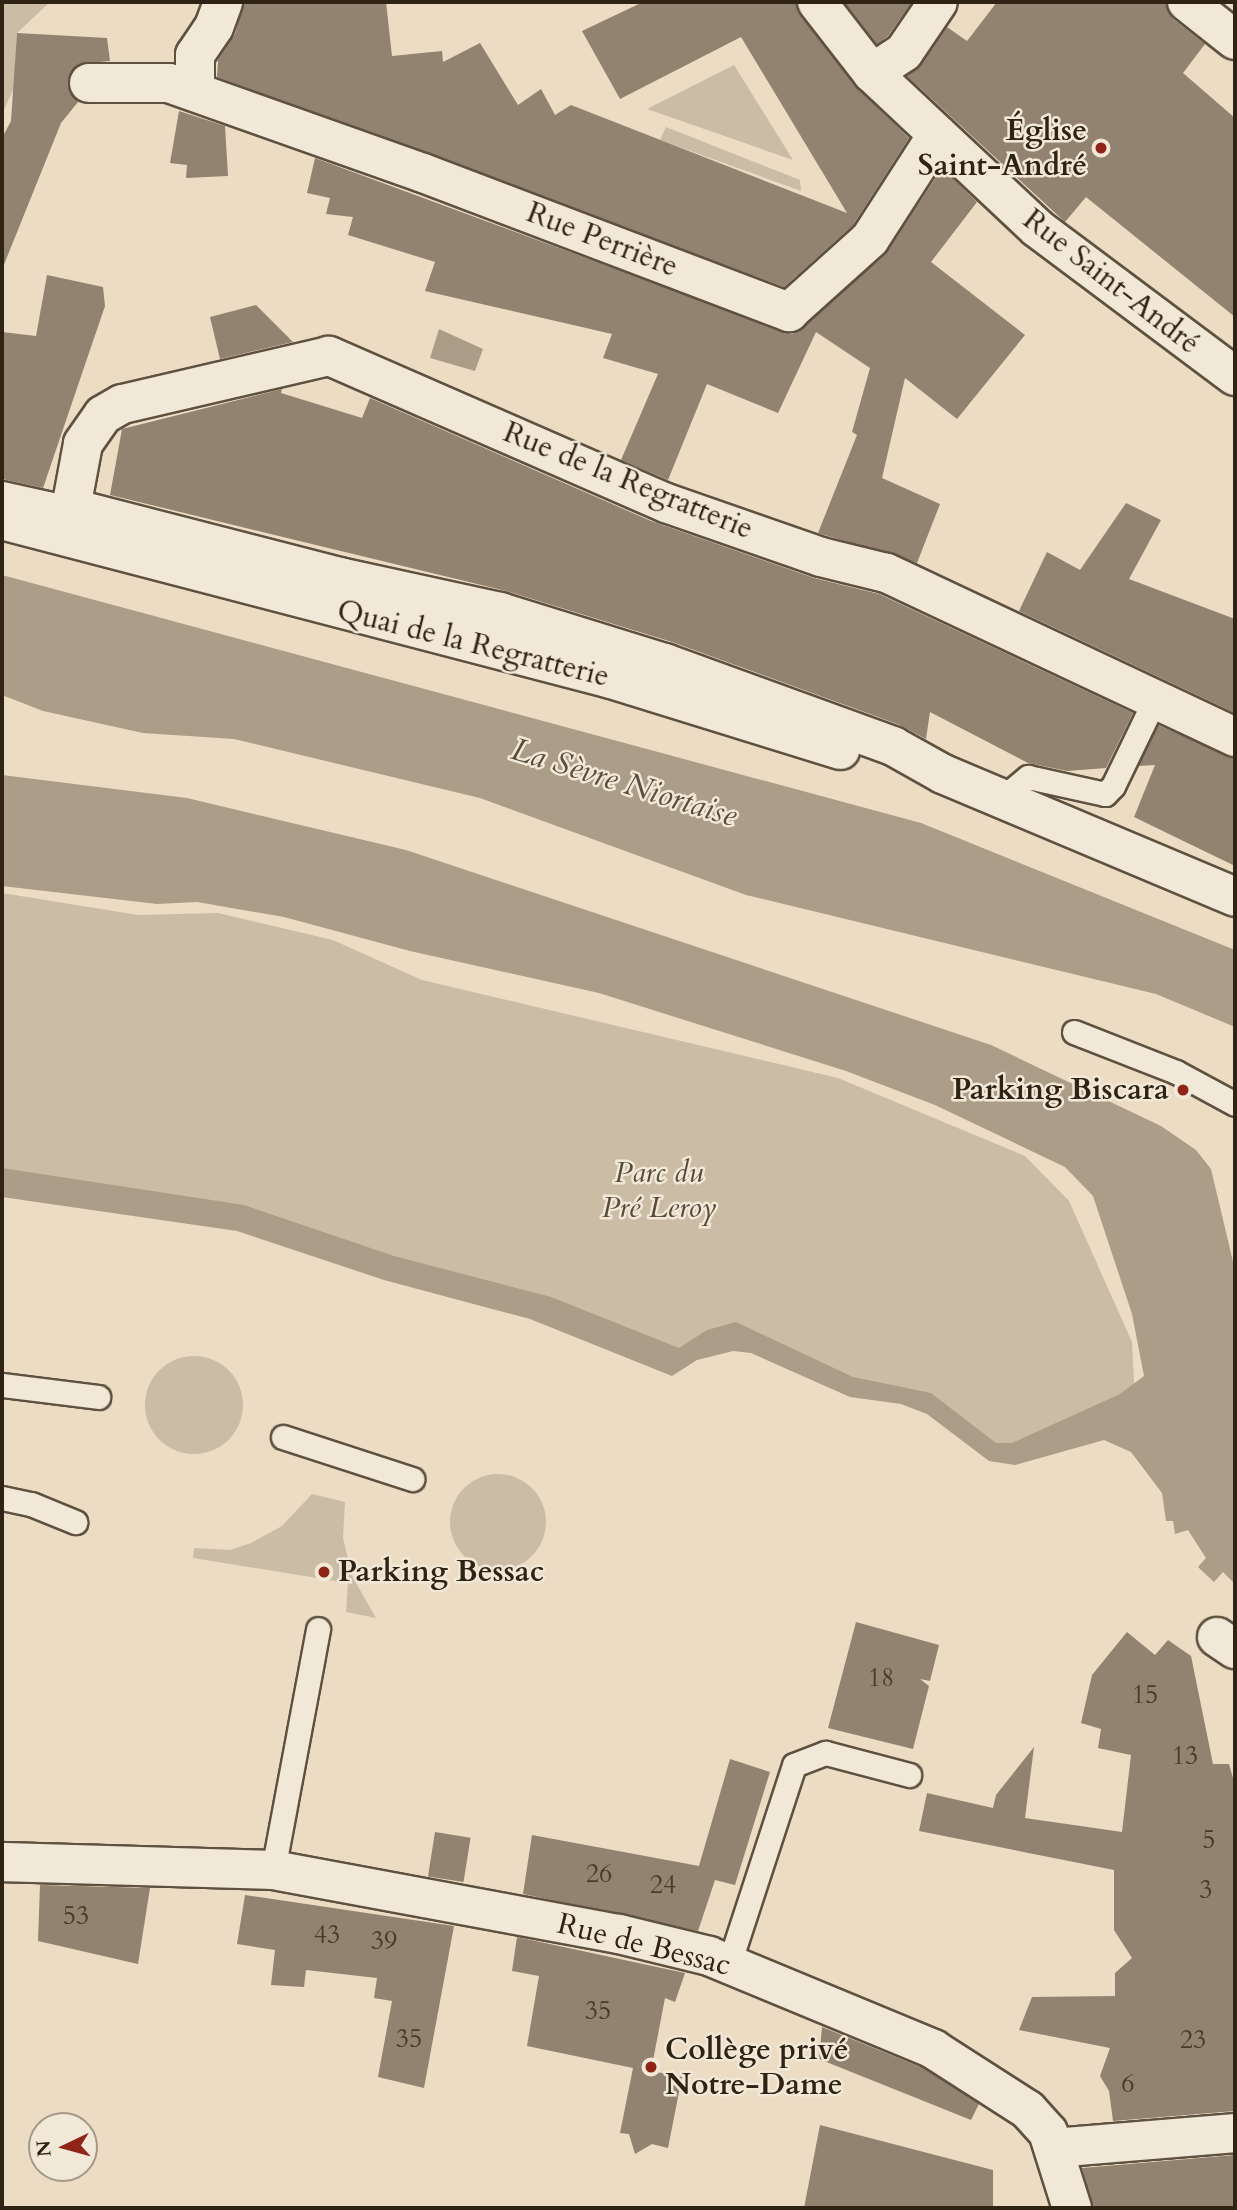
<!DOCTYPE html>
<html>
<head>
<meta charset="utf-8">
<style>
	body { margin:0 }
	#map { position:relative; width:1237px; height:2210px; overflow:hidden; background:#ebdcc3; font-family:Cardo,serif }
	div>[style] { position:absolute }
	.green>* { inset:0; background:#cbbda5 }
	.round { border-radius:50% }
	.water>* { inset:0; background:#ab9d87 }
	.building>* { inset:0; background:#91836f; transform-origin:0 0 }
	.roads { filter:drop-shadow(2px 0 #5e513f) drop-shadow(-2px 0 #5e513f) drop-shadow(0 2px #5e513f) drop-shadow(0 -2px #5e513f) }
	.lane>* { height:23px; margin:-11.5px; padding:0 11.5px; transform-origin:11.5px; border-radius:11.5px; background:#f2e8d8 }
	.street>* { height:38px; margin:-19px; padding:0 19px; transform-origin:19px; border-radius:19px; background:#f2e8d8 }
	.dots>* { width:19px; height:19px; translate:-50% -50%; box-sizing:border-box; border:4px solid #f2e8d8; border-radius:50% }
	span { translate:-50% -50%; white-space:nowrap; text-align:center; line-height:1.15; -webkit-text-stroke:5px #f2e8d8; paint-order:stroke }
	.number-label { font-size:26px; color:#483b2a }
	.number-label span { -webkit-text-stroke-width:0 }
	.poi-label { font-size:30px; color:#2f2313; font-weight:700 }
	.right { translate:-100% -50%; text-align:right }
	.left { translate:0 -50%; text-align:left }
	.street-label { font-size:30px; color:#2f2313 }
	.park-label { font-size:30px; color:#564a38; font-style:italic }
	.water-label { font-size:32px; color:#5a4e3c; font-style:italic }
	.frame { position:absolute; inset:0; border:4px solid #2f2313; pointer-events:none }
	.north { position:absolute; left:28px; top:2112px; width:70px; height:70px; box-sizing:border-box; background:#f2e8d8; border:2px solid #a49989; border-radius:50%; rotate:265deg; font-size:19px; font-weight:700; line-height:28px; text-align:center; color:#2f2313 }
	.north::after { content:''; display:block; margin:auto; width:24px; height:32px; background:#8f2418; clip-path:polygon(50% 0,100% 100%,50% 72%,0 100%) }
</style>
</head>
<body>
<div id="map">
	<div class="green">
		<i style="clip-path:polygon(2px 2px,50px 2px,17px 33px,14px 88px,2px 114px)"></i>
		<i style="clip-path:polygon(734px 65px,793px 160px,647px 109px)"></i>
		<i style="clip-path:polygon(666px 127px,800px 180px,801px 191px,660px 140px)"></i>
		<i style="clip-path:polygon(2px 893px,138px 915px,218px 913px,333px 940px,422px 980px,838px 1078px,1025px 1156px,1069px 1201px,1132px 1342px,1136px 1422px,1010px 1455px,946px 1414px,867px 1393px,732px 1328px,675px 1357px,392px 1259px,2px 1174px)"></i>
		<i class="round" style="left:145px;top:1356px;width:98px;height:98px"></i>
		<i class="round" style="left:450px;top:1474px;width:96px;height:96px"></i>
		<i style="clip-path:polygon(312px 1494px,345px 1502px,343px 1538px,352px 1576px,376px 1618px,346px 1612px,348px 1583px,193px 1558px,194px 1548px,230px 1550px,251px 1543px,282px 1526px)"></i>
	</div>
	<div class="water">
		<i style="clip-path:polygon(439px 329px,483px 349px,475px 371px,430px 358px)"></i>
		<i style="clip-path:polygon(2px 575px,921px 823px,1235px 950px,1235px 1027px,1156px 994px,746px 895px,480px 798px,234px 739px,143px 733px,43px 711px,2px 695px)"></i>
		<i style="clip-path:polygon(2px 775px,187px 798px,406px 850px,991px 1045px,1161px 1126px,1196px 1150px,1211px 1169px,1235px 1270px,1235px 1584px,1223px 1572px,1214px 1582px,1198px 1567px,1206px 1558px,1188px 1530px,1175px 1534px,1173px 1521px,1166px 1521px,1162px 1493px,1131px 1452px,1104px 1440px,1015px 1465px,989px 1461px,927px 1414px,901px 1404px,850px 1397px,751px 1353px,733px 1351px,697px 1360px,672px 1376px,530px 1319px,384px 1280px,237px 1231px,2px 1197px,2px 1168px,244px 1205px,394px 1256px,551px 1297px,679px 1348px,707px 1330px,736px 1322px,853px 1377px,931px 1393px,996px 1443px,1012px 1443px,1120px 1394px,1144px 1376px,1132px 1314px,1093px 1196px,1065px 1167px,935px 1105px,846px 1071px,599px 993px,410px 951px,284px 917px,197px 902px,157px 904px,2px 886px)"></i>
	</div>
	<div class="building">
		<i style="clip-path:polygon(244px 2px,386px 2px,392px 56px,442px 51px,443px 62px,480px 43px,518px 105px,541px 89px,555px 115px,571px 105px,847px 213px,741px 37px,620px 99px,582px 31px,643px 2px,796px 2px,800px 15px,855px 86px,909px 138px,853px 225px,784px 287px,217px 77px,218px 60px,235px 34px)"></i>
		<i style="clip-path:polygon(844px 2px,912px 2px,888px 36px,877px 44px)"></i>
		<i style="clip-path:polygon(997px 2px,1166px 2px,1173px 19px,1205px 44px,1183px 73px,1235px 118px,1235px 317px,1086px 197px,1065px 222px,907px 76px,922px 64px,947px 27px,967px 41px)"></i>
		<i style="clip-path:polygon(17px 33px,107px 38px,110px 61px,79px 64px,70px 73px,70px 93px,78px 102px,61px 123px,3px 267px,2px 138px,11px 121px)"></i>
		<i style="clip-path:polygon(179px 111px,225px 126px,228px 176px,186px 178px,187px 165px,170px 163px)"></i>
		<i style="clip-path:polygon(315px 158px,792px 334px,885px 255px,942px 168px,977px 202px,931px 262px,1025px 335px,957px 419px,905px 378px,882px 478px,940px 504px,917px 563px,818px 533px,857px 435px,852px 432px,870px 368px,816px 332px,778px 413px,707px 384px,668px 480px,621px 460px,658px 374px,603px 358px,612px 334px,425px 291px,435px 262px,348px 235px,353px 217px,326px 214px,330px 198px,307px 193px)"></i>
		<i style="clip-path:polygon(47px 275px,103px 287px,105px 306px,43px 488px,2px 479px,2px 332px,36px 336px)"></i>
		<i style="clip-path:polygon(256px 305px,293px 342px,220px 359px,210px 317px)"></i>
		<i style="clip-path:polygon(282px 389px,281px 393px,362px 418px,370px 398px,651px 521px,814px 578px,879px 594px,1133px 713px,1106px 768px,1067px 771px,1028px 763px,930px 712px,926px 739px,900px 725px,672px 642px,506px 591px,110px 495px,122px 429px)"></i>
		<i style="clip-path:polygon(1126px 503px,1161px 520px,1129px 579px,1235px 619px,1235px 713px,1019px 611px,1047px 552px,1080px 570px)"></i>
		<i style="clip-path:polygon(1158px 725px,1235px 759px,1235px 866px,1134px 817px,1155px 765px,1138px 766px)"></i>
		<i style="clip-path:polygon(856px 1622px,939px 1645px,930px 1681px,920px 1679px,929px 1686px,913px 1749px,828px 1728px)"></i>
		<i style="clip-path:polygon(1127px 1632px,1155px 1655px,1168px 1640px,1191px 1656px,1213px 1764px,1229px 1764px,1235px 1785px,1235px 2111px,1113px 2121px,1109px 2091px,1100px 2076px,1110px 2048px,1019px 2030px,1032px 1997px,1115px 1996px,1115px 1973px,1132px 1958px,1114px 1930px,1114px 1870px,919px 1831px,927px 1793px,993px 1808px,996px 1795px,1034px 1747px,1025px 1818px,1122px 1832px,1131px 1755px,1098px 1748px,1101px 1729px,1081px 1723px,1092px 1675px)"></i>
		<i style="clip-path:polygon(730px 1759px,770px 1772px,735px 1885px,715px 1880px,698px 1931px,523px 1894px,532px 1835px,699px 1866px)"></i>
		<i style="left:435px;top:1832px;width:36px;height:45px;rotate:9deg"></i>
		<i style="clip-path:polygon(40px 1885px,150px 1888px,138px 1964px,38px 1941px)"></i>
		<i style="clip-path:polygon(245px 1895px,454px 1926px,424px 2088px,378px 2077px,392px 2001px,374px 1998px,377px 1978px,306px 1970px,304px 1987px,271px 1985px,275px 1950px,237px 1944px)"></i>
		<i style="clip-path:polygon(517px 1937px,685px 1973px,675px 2002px,665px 1998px,651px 2071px,682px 2077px,668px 2148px,652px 2144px,635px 2154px,629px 2134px,620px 2133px,633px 2068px,527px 2046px,539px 1976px,512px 1971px)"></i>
		<i style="clip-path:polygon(822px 2027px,923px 2068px,979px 2104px,971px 2120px,819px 2059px)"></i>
		<i style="clip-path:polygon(820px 2125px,993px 2170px,993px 2208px,804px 2208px)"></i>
		<i style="clip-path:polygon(1235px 2155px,1235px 2208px,1093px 2208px,1082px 2168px)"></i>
	</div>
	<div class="roads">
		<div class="lane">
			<i style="left:2px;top:493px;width:71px;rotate:12.3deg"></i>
			<i style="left:1005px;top:796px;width:30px;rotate:-40deg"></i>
			<i style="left:1028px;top:777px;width:79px;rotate:12.4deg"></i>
			<i style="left:1105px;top:794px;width:11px;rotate:-45deg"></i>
			<i style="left:1113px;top:786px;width:94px;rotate:-64.2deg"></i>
			<i style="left:1074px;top:1032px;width:110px;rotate:21.4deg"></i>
			<i style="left:1176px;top:1072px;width:67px;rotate:28.5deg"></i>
			<i style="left:2px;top:1385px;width:97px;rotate:7.1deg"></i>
			<i style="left:283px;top:1437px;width:136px;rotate:18deg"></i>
			<i style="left:2px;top:1498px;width:30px;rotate:12deg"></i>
			<i style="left:31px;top:1504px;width:48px;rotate:22.2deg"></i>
			<i style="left:273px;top:1870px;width:245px;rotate:-79.4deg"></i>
			<i style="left:729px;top:1964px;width:209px;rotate:-71.9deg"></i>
			<i style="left:794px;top:1765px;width:34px;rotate:-21deg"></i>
			<i style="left:826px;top:1753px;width:86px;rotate:14.8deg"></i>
		</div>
		<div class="street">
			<i style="left:817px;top:2px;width:90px;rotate:52.2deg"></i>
			<i style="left:872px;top:73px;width:226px;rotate:43.2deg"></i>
			<i style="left:1037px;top:228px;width:247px;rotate:36.8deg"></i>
			<i style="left:1187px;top:2px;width:61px;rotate:38.4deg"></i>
			<i style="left:872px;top:73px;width:38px;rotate:-33deg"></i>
			<i style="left:904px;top:52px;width:60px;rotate:-55.8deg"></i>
			<i style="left:89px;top:83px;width:80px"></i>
			<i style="left:169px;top:83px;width:269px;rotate:19.5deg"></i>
			<i style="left:423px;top:173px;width:392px;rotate:20.8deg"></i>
			<i style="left:789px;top:312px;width:109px;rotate:-42deg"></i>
			<i style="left:870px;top:239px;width:124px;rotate:-57.2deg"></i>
			<i style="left:195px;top:92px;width:37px;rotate:-90deg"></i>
			<i style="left:195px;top:55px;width:34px;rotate:-56deg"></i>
			<i style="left:214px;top:27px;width:27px;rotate:-70deg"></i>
			<i style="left:2px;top:520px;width:629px;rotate:14.63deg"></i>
			<i style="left:611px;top:679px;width:240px;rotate:17.2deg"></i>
			<i style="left:1235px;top:737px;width:386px;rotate:-154.8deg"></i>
			<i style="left:886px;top:573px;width:67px;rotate:-166.2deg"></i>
			<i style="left:821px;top:557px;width:164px;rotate:-160.8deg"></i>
			<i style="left:666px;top:503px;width:368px;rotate:-156.4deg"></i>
			<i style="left:329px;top:356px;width:212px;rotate:166.9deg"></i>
			<i style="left:122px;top:404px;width:22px;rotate:150deg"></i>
			<i style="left:103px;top:415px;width:35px;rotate:125deg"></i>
			<i style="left:83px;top:444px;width:65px;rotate:100.6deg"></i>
			<i style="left:71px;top:508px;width:278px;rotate:14.4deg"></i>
			<i style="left:340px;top:577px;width:164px;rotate:12.3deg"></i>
			<i style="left:500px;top:612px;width:173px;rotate:17.2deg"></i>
			<i style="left:665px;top:663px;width:243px;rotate:20deg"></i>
			<i style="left:893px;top:746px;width:57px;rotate:29.2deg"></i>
			<i style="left:943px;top:774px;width:317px;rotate:22.8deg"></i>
			<i style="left:1217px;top:1637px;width:22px;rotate:34deg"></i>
			<i style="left:2px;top:1862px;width:271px;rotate:1.7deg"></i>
			<i style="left:273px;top:1870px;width:352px;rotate:10.5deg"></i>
			<i style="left:619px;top:1934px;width:93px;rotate:13.7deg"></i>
			<i style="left:709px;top:1956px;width:243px;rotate:22.5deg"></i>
			<i style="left:933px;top:2049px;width:113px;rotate:32.7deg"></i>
			<i style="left:1028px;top:2110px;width:30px;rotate:48deg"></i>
			<i style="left:1048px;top:2132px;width:80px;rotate:72.5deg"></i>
			<i style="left:1054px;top:2148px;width:182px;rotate:-4.7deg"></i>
		</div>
	</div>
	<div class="dots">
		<i style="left:1101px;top:148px;background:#8f2418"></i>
		<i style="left:1183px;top:1090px;background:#8f2418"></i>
		<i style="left:324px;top:1572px;background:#8f2418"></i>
		<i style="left:651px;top:2067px;background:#8f2418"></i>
	</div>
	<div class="number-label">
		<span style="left:881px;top:1678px">18</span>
		<span style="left:1145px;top:1695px">15</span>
		<span style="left:1185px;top:1756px">13</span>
		<span style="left:1209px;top:1840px">5</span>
		<span style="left:599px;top:1874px">26</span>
		<span style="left:663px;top:1885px">24</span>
		<span style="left:1206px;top:1890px">3</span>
		<span style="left:76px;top:1916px">53</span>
		<span style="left:327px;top:1935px">43</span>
		<span style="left:384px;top:1941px">39</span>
		<span style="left:598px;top:2011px">35</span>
		<span style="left:409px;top:2039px">35</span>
		<span style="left:1193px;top:2040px">23</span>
		<span style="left:1128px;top:2084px">6</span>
	</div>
	<div class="poi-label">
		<span class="right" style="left:1087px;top:148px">Église<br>Saint-André</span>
		<span class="right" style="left:1169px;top:1090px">Parking Biscara</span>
		<span class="left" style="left:338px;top:1572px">Parking Bessac</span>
		<span class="left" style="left:665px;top:2067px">Collège privé<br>Notre-Dame</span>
	</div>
	<div class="street-label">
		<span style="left:602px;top:240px;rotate:21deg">Rue Perrière</span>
		<span style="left:1111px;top:282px;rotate:38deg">Rue Saint-André</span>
		<span style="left:628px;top:481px;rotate:22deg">Rue de la Regratterie</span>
		<span style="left:473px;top:644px;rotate:14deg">Quai de la Regratterie</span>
		<span style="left:644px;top:1945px;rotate:14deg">Rue de Bessac</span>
	</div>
	<div class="park-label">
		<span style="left:659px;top:1190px">Parc du<br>Pré Leroy</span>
	</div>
	<div class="water-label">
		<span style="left:624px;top:783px;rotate:17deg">La Sèvre Niortaise</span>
	</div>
	<div class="frame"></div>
	<div class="north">N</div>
</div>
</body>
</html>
